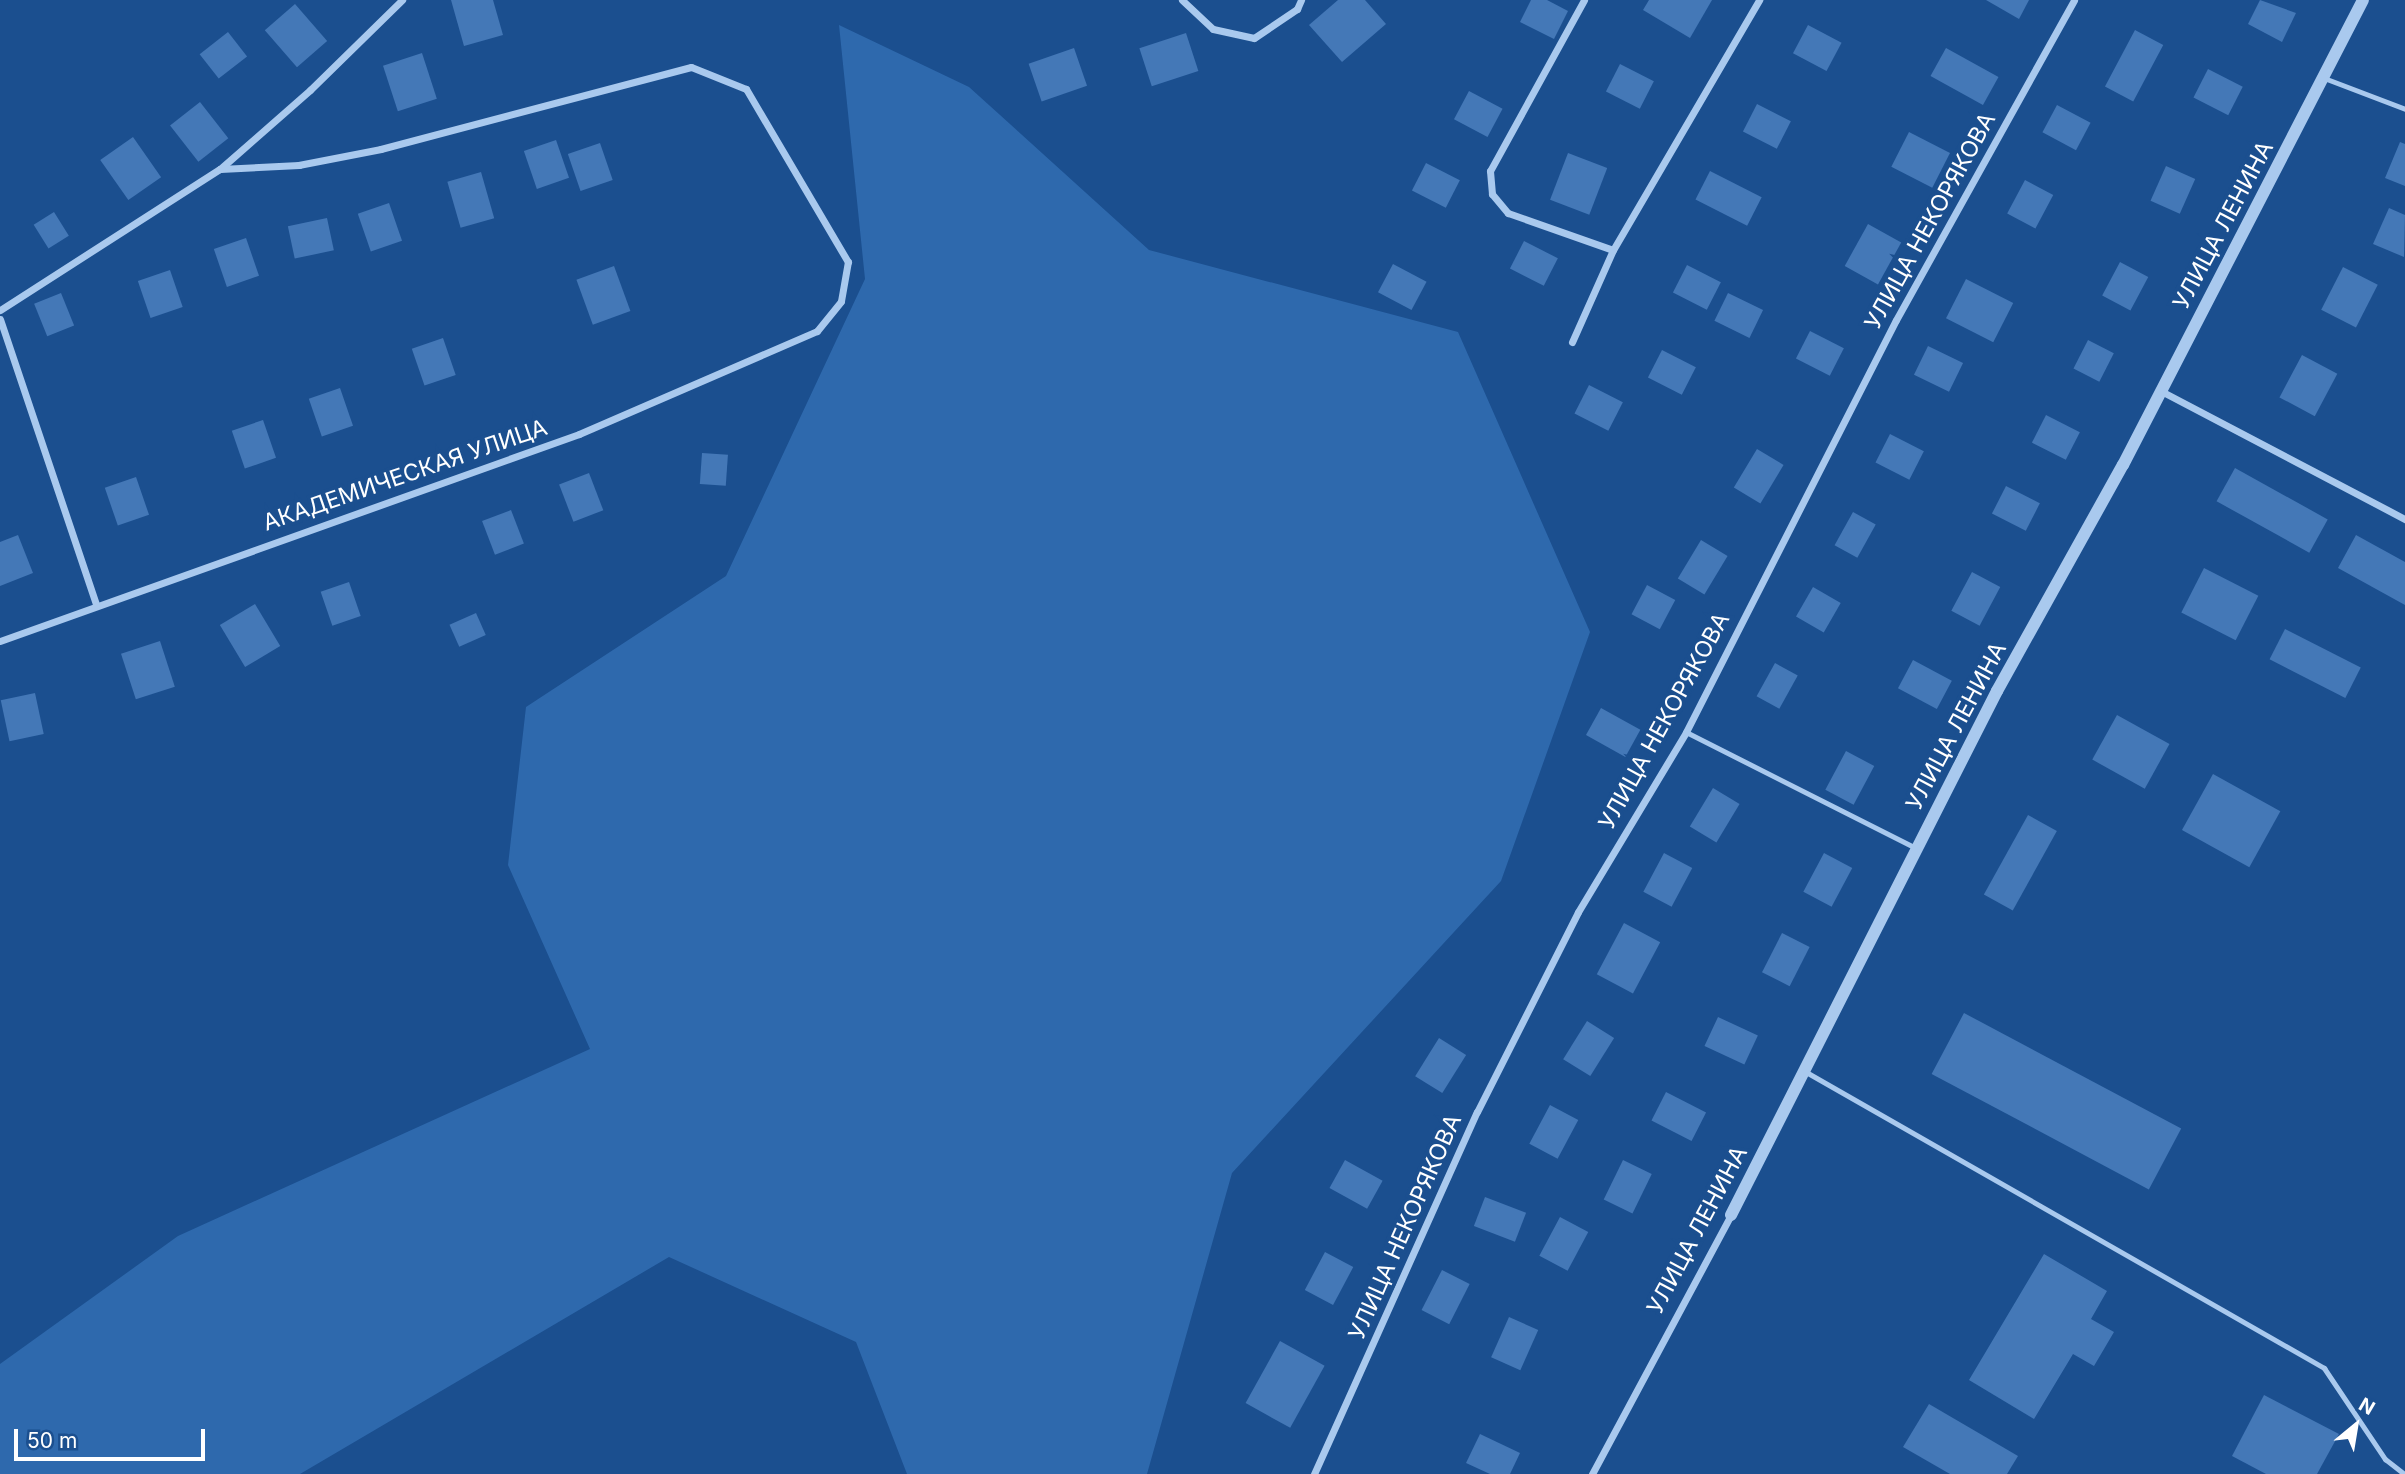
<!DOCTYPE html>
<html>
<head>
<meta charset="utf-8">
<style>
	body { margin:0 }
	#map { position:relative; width:2405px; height:1474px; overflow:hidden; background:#1b4f8f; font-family:Inter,sans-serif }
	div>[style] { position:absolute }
	.green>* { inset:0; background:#2e69ad }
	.building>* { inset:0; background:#4478b7; transform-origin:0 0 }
	.service>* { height:5px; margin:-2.5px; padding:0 2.5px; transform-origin:2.5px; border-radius:2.5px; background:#a9c9ee }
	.minor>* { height:7px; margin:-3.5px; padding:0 3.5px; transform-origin:3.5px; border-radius:3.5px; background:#a9c9ee }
	.tertiary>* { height:12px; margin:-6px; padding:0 6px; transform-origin:6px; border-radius:6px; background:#a9c9ee }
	span { translate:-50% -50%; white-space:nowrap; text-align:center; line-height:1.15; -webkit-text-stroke:7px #1b4f8f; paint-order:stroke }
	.street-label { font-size:23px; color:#fff }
	.north { position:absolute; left:2321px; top:1390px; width:70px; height:70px; -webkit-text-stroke:5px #1b4f8f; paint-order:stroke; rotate:30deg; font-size:19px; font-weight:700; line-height:28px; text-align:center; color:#fff }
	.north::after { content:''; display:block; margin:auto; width:24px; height:32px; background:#fff; clip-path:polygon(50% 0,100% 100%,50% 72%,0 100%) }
	.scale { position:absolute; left:14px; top:1429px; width:191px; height:32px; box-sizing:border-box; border:4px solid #fff; border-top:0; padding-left:9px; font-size:21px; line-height:24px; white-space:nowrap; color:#fff; -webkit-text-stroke:5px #1b4f8f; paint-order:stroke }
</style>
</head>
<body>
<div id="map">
	<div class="green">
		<i style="clip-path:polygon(839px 25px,969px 87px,1149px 250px,1458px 332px,1590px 632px,1501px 881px,1232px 1173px,1147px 1474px,907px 1474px,856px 1342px,669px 1257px,300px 1474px,0 1474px,0 1364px,178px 1236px,590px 1049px,508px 865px,526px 707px,726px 576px,865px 279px)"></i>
	</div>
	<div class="building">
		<i style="clip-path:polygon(451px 0,493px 0,503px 35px,464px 46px)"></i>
		<i style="clip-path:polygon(1338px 0,1365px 0,1386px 24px,1342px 62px,1309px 25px)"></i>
		<i style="clip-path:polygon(1531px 0,1547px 0,1568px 11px,1554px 39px,1520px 22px)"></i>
		<i style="clip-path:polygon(1649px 0,1712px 0,1690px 38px,1643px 10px)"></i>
		<i style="clip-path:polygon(1986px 0,2029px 0,2019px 19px)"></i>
		<i style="clip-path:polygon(2260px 0,2296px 13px,2282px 42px,2248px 24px)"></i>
		<i style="left:295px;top:4px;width:49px;height:40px;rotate:49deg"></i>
		<i style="left:1808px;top:25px;width:38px;height:32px;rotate:28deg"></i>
		<i style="left:2135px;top:30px;width:32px;height:64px;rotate:28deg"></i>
		<i style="left:228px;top:32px;width:31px;height:36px;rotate:52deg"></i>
		<i style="left:1186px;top:33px;width:40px;height:49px;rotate:72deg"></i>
		<i style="left:1074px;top:48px;width:40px;height:48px;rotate:71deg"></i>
		<i style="left:1946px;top:48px;width:60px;height:32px;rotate:29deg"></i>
		<i style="left:422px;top:53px;width:48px;height:41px;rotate:72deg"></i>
		<i style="left:1620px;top:64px;width:38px;height:31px;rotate:27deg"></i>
		<i style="left:2208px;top:69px;width:39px;height:32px;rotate:27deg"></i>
		<i style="left:1469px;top:91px;width:38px;height:32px;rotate:28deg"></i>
		<i style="left:200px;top:102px;width:46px;height:38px;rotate:52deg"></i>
		<i style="left:1757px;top:104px;width:38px;height:31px;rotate:27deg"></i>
		<i style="left:2057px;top:105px;width:38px;height:31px;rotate:28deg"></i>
		<i style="left:1909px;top:132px;width:46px;height:39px;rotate:27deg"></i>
		<i style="left:133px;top:137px;width:49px;height:40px;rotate:55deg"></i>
		<i style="left:556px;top:140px;width:40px;height:34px;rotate:71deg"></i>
		<i style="clip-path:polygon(2400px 142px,2405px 144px,2405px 186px,2385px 178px)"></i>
		<i style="left:600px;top:143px;width:39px;height:34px;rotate:71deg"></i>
		<i style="left:1568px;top:153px;width:42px;height:50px;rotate:21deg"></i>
		<i style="left:1426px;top:163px;width:38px;height:31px;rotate:27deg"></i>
		<i style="left:2166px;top:166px;width:32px;height:38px;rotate:24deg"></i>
		<i style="left:1710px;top:171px;width:58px;height:32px;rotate:27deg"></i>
		<i style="left:481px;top:172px;width:48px;height:35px;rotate:74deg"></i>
		<i style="left:2025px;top:180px;width:32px;height:38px;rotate:28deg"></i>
		<i style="left:389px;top:203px;width:40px;height:33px;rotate:71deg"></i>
		<i style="clip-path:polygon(2389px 208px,2405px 215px,2404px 257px,2373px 244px)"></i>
		<i style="left:54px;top:212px;width:28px;height:24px;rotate:58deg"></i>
		<i style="left:327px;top:218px;width:33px;height:40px;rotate:78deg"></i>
		<i style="left:1868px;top:224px;width:38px;height:48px;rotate:29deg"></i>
		<i style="left:246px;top:238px;width:40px;height:34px;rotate:71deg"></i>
		<i style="left:1524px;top:241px;width:38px;height:31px;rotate:27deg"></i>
		<i style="left:2120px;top:262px;width:32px;height:38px;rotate:28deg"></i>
		<i style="left:1393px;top:264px;width:38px;height:32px;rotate:28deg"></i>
		<i style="left:1687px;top:265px;width:38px;height:31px;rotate:27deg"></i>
		<i style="left:614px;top:266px;width:48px;height:40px;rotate:70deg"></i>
		<i style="left:2343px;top:267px;width:39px;height:48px;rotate:27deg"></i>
		<i style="left:170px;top:270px;width:39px;height:34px;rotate:71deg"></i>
		<i style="left:1966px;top:279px;width:53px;height:44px;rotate:27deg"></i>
		<i style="left:61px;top:293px;width:35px;height:29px;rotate:68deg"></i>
		<i style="left:1728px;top:293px;width:39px;height:31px;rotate:26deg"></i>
		<i style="left:1810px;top:331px;width:38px;height:31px;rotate:27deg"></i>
		<i style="left:443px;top:338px;width:39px;height:33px;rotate:71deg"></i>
		<i style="left:2088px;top:340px;width:29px;height:32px;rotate:27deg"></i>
		<i style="left:1928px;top:346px;width:39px;height:32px;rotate:26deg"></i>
		<i style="left:1662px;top:350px;width:38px;height:31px;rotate:27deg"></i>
		<i style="left:2302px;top:355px;width:40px;height:48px;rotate:28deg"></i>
		<i style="left:1589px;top:385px;width:38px;height:32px;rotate:27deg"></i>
		<i style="left:340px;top:388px;width:40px;height:33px;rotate:71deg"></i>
		<i style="left:2046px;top:415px;width:38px;height:31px;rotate:27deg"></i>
		<i style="left:263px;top:420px;width:40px;height:33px;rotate:71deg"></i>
		<i style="left:1890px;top:434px;width:38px;height:32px;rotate:27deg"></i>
		<i style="left:1757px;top:449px;width:31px;height:45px;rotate:31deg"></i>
		<i style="left:702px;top:453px;width:26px;height:31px;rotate:4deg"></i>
		<i style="left:2235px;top:468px;width:106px;height:38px;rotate:29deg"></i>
		<i style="left:589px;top:473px;width:40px;height:32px;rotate:69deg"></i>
		<i style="left:136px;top:477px;width:40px;height:33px;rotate:71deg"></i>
		<i style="left:2006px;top:486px;width:38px;height:31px;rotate:27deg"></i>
		<i style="left:511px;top:510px;width:36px;height:31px;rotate:69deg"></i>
		<i style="left:1853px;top:512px;width:26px;height:38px;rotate:29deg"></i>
		<i style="clip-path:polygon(18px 535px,33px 573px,0 586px,0 542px)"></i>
		<i style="clip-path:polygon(2356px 535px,2405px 562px,2405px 605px,2338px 568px)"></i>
		<i style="left:1701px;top:540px;width:31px;height:45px;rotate:31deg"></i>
		<i style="left:2204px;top:568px;width:61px;height:50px;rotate:27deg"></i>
		<i style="left:1972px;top:572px;width:32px;height:44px;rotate:28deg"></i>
		<i style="left:349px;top:582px;width:36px;height:30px;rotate:71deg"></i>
		<i style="left:1647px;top:585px;width:32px;height:33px;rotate:28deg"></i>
		<i style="left:1813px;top:587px;width:32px;height:34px;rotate:30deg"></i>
		<i style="left:255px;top:604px;width:49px;height:41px;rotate:59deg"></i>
		<i style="left:476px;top:613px;width:24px;height:29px;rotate:66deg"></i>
		<i style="left:2285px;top:629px;width:85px;height:34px;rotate:27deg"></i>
		<i style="left:160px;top:641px;width:48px;height:41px;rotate:72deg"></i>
		<i style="left:1913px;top:660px;width:44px;height:32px;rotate:28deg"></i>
		<i style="left:1775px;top:663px;width:26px;height:38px;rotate:29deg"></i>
		<i style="left:35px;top:693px;width:42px;height:35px;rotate:78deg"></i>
		<i style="left:1601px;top:708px;width:45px;height:31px;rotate:29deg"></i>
		<i style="left:2117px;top:715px;width:60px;height:51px;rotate:29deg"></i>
		<i style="left:1846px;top:751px;width:32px;height:44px;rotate:28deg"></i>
		<i style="left:2213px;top:774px;width:77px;height:64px;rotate:29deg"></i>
		<i style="left:1713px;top:788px;width:31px;height:45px;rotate:31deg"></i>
		<i style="left:2028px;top:815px;width:33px;height:91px;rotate:29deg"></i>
		<i style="left:1664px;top:853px;width:32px;height:44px;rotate:28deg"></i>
		<i style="left:1824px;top:853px;width:32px;height:44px;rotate:28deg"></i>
		<i style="left:1624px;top:923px;width:41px;height:58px;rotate:28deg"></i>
		<i style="left:1782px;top:933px;width:31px;height:44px;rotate:27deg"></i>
		<i style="left:1964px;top:1013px;width:246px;height:69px;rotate:28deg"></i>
		<i style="left:1718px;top:1017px;width:44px;height:32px;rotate:25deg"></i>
		<i style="left:1587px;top:1021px;width:32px;height:45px;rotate:32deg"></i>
		<i style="left:1439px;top:1038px;width:32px;height:45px;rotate:32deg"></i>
		<i style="left:1666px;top:1092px;width:45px;height:32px;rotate:27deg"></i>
		<i style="left:1550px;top:1105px;width:32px;height:44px;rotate:28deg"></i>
		<i style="left:1345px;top:1160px;width:43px;height:32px;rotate:29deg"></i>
		<i style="left:1623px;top:1160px;width:32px;height:44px;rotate:26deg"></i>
		<i style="left:1485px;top:1197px;width:44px;height:31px;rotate:21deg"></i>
		<i style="left:1560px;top:1217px;width:32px;height:44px;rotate:28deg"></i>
		<i style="left:1325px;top:1252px;width:32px;height:43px;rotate:28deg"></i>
		<i style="clip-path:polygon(2044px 1254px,2107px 1291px,2091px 1319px,2114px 1332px,2094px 1366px,2073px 1354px,2034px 1419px,1969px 1380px)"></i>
		<i style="left:1442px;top:1270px;width:31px;height:45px;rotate:27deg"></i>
		<i style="left:1509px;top:1317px;width:32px;height:44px;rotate:24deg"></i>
		<i style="left:1280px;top:1341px;width:51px;height:71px;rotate:29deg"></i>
		<i style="clip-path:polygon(2264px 1395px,2339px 1434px,2317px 1474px,2266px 1474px,2232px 1456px)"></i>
		<i style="clip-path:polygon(1929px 1404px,2018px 1456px,2007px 1474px,1950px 1474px,1903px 1447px)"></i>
		<i style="clip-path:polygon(1480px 1434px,1520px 1453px,1510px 1474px,1490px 1474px,1466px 1463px)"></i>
	</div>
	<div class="service">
		<i style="left:2324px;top:78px;width:87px;rotate:20.9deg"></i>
		<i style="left:1686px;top:732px;width:258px;rotate:26.8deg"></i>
		<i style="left:1806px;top:1072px;width:597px;rotate:29.74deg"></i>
		<i style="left:2324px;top:1368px;width:110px;rotate:56.2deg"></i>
		<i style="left:2385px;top:1459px;width:24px;rotate:38deg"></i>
	</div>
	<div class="minor">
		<i style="left:1182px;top:0;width:42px;rotate:43.1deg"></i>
		<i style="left:1213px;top:29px;width:42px;rotate:12.4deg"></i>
		<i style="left:1254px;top:38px;width:52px;rotate:-34deg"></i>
		<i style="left:1297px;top:9px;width:10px;rotate:-66deg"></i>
		<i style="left:1584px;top:0;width:195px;rotate:118.8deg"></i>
		<i style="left:1490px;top:171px;width:23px;rotate:85deg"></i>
		<i style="left:1492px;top:194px;width:25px;rotate:50deg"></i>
		<i style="left:1508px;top:213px;width:111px;rotate:19.4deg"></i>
		<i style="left:0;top:310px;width:261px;rotate:-32.7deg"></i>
		<i style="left:220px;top:169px;width:120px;rotate:-41.3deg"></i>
		<i style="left:310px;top:90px;width:129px;rotate:-44.4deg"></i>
		<i style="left:0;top:319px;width:302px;rotate:71.4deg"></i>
		<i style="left:1572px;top:342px;width:101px;rotate:-66deg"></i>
		<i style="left:1613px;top:250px;width:290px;rotate:-59.7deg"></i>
		<i style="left:2161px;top:391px;width:276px;rotate:27.7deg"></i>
		<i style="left:0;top:641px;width:615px;rotate:-19.67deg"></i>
		<i style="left:579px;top:434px;width:259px;rotate:-23.4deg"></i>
		<i style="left:817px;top:331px;width:38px;rotate:-51deg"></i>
		<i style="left:841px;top:301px;width:40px;rotate:-80deg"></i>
		<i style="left:848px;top:262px;width:201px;rotate:-120.5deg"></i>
		<i style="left:746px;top:89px;width:59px;rotate:-158.2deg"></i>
		<i style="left:691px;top:67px;width:321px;rotate:165.2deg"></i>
		<i style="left:381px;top:149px;width:84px;rotate:169deg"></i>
		<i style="left:299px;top:165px;width:79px;rotate:177.1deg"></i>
		<i style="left:1314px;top:1474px;width:397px;rotate:-65.8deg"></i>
		<i style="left:1477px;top:1112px;width:224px;rotate:-63.2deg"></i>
		<i style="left:1578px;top:912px;width:210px;rotate:-59deg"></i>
		<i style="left:1686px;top:732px;width:462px;rotate:-63deg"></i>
		<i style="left:1896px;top:320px;width:366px;rotate:-60.9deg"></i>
		<i style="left:1592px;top:1474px;width:294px;rotate:-61.8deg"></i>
	</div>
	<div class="tertiary">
		<i style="left:1731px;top:1215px;width:588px;rotate:-63.09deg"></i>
		<i style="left:1997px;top:691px;width:259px;rotate:-60.9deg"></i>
		<i style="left:2123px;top:465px;width:523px;rotate:-62.7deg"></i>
	</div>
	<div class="street-label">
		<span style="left:1930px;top:221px;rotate:-61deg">УЛИЦА НЕКОРЯКОВА</span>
		<span style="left:2223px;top:225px;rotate:-62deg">УЛИЦА ЛЕНИНА</span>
		<span style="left:405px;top:475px;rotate:-19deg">АКАДЕМИЧЕСКАЯ УЛИЦА</span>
		<span style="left:1664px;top:721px;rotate:-61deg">УЛИЦА НЕКОРЯКОВА</span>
		<span style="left:1956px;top:726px;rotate:-62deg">УЛИЦА ЛЕНИНА</span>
		<span style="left:1405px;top:1227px;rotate:-66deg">УЛИЦА НЕКОРЯКОВА</span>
		<span style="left:1697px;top:1230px;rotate:-62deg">УЛИЦА ЛЕНИНА</span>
	</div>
	<div class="north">N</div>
	<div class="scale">50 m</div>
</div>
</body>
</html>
